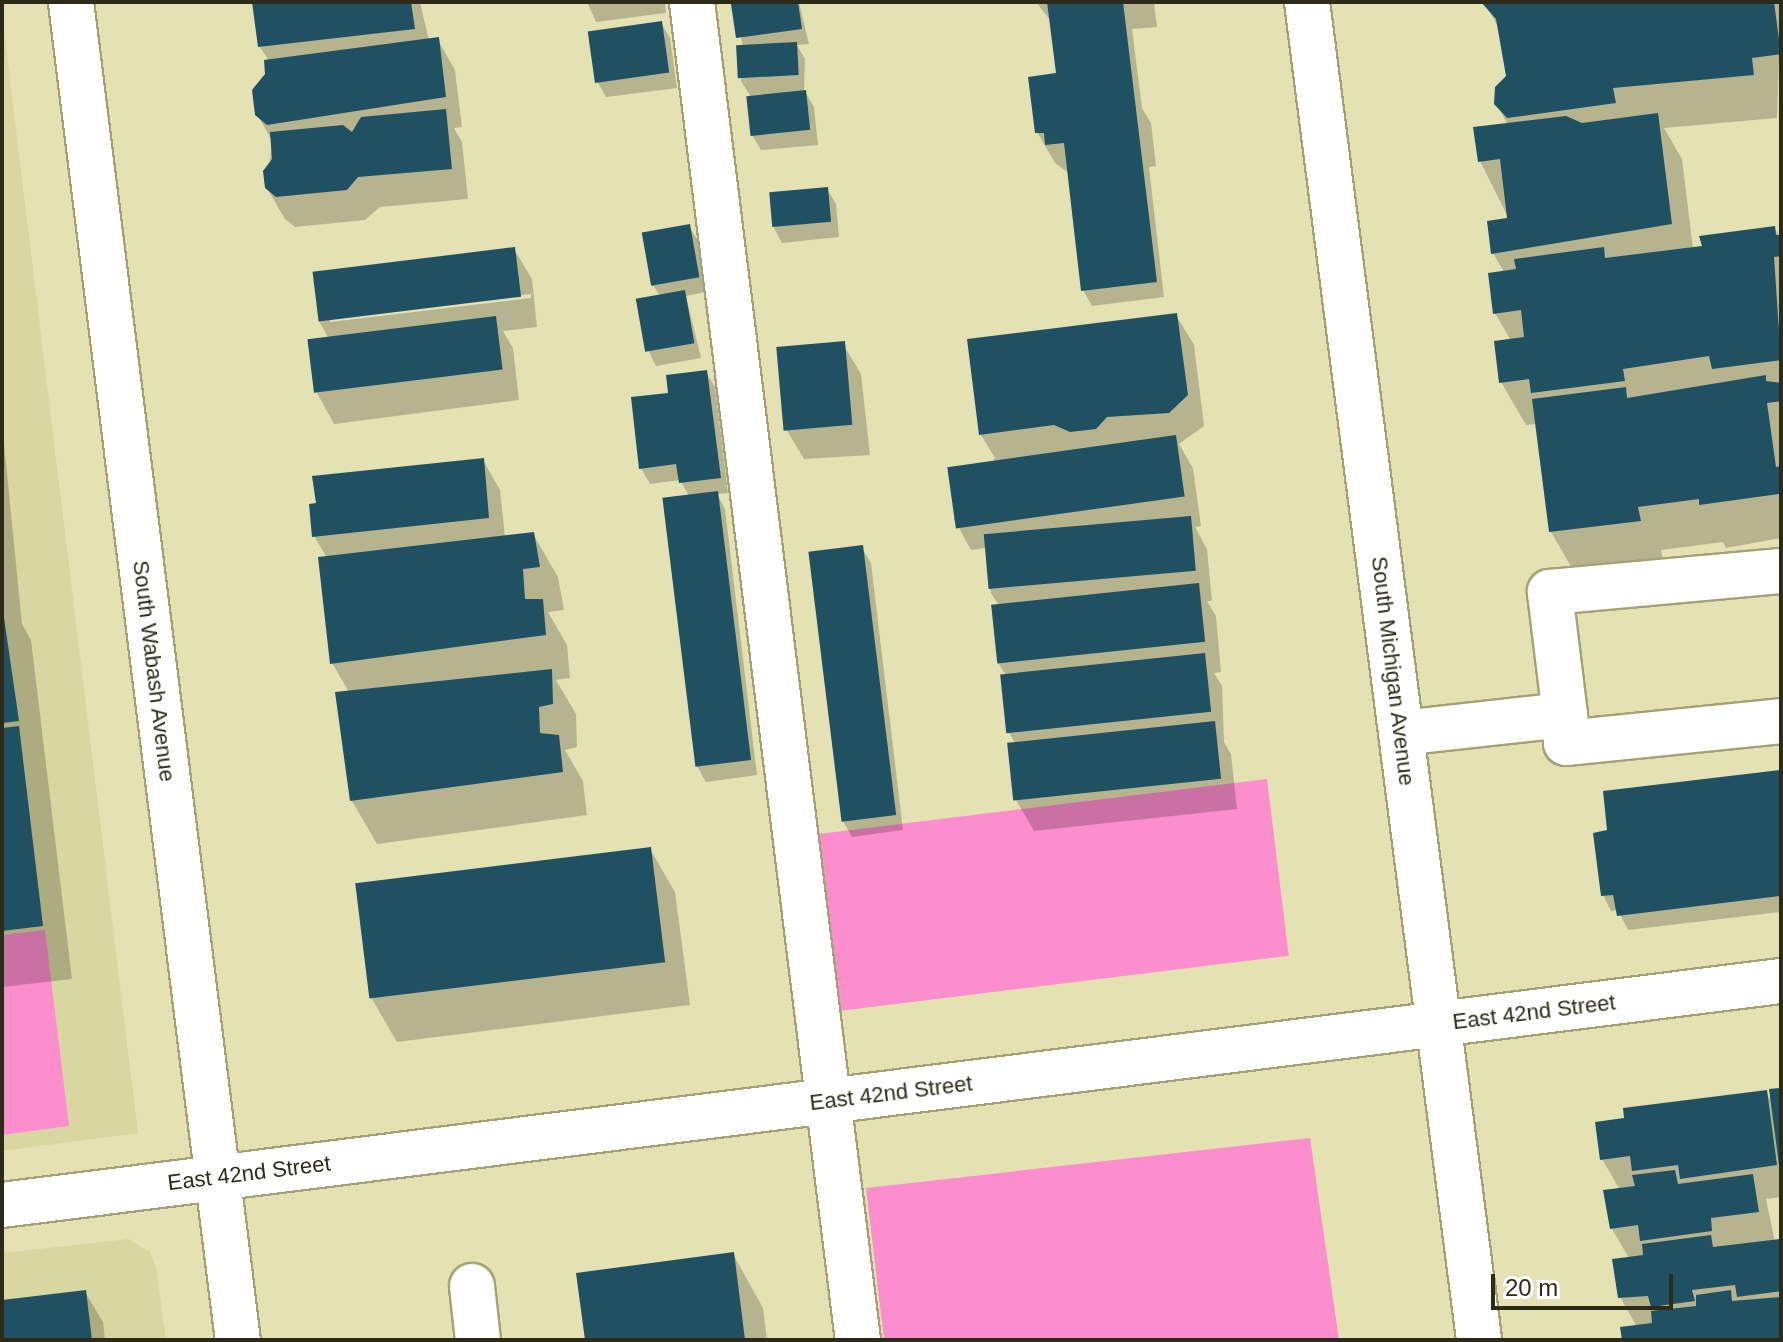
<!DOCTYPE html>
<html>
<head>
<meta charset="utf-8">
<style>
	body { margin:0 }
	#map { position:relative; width:1783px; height:1342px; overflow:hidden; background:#e4e2b3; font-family:Helvetica,sans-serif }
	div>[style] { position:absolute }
	.built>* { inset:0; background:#d9d7a1 }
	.green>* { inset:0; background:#fc8ece; transform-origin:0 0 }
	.shadow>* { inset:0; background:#0003 }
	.building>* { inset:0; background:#1f5163; transform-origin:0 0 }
	.roads { filter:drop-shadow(2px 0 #a4a275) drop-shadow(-2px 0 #a4a275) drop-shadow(0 2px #a4a275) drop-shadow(0 -2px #a4a275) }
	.minor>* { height:44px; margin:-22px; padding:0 22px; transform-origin:22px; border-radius:22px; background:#fff }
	span { translate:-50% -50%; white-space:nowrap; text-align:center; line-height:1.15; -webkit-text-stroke:8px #fff; paint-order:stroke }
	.street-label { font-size:22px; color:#2c2b19 }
	.frame { position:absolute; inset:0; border:4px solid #2c2b19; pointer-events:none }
	.scale { position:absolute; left:1491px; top:1274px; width:182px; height:36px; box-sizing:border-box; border:4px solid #2c2b19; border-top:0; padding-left:10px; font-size:24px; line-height:28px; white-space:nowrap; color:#2c2b19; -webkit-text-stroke:6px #fff; paint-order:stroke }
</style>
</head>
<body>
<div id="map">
	<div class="built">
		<i style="clip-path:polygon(2px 14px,138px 1133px,2px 1151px)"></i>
		<i style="clip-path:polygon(128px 1239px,150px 1252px,156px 1267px,166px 1340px,2px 1340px,2px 1253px)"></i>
	</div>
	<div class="green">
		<i style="left:1267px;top:779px;width:178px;height:456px;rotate:83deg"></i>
		<i style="clip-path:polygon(45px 930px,69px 1126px,2px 1135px,2px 935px)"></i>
		<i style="clip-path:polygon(1310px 1138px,1339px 1340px,884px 1340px,866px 1188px)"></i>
	</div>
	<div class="shadow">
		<i style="clip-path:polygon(253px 2px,420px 2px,429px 41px,438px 40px,455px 70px,462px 127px,454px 128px,462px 142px,468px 199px,380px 207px,365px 220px,295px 227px,285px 219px,267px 188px,272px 141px,257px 114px,269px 61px,260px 47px)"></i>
		<i style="clip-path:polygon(587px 2px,665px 2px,666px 13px,596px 22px)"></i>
		<i style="clip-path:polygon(734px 2px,799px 2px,809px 44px,797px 45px,805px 59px,804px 90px,814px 107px,818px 145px,761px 150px,752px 135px,751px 97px,741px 81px,743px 47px)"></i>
		<i style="clip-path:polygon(1036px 2px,1154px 2px,1157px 27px,1132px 29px,1142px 108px,1151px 123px,1156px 166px,1149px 167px,1164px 297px,1092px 306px,1083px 290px,1070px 174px,1055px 163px,1037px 132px,1058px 75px,1051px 21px)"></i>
		<i style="clip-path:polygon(1484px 2px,1781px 2px,1777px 118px,1664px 128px,1682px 159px,1693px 249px,1774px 228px,1781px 237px,1781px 538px,1726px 548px,1723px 542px,1661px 550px,1664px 564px,1576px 575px,1551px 532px,1537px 424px,1526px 425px,1501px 382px,1511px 341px,1495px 313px,1504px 272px,1493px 253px,1509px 219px,1480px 161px,1508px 125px,1496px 103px,1508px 77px,1500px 30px)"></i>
		<i style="clip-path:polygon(661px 23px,670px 38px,677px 88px,606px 97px,597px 81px)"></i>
		<i style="clip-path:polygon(827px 189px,836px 204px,839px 237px,782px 243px,774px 228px)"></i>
		<i style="clip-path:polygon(689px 226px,698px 241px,706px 292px,686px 296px,701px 358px,656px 366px,648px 350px,660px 296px,653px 285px)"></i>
		<i style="clip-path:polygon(evenodd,514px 249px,532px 279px,537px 327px,503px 331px,513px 348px,519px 400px,334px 424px,317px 393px,329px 339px,319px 321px,514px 249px,531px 294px,531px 298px,330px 322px,330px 318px,531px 294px)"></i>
		<i style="clip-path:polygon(1176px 315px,1194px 345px,1204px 426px,1179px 444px,1193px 468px,1201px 526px,1195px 527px,1207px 549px,1212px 601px,1207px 601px,1216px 616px,1221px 672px,1214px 673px,1222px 686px,1224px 742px,1231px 754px,1237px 809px,1034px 831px,1016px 800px,1017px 747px,1009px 732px,1007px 677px,999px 664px,1001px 609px,991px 593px,986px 548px,971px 550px,954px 519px,995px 458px,981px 435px)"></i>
		<i style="clip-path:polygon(843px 344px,861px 374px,870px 455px,804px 459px,786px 429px)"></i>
		<i style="clip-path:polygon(706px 372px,715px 387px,728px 493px,717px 494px,725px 509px,757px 775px,706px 782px,697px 766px,689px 496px,680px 480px,650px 484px,641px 468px,670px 394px)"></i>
		<i style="clip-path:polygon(2px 423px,22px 624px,31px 640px,72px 979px,2px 987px)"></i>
		<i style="clip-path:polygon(483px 460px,500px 490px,505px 537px,533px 534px,558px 577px,564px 610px,548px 612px,567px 645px,570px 678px,556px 680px,576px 714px,577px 747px,565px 750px,583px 781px,587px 815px,377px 844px,352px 801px,349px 692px,332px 663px,327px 558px,314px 536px)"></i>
		<i style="clip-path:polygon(862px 548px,871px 563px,903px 830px,852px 837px,843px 821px)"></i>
		<i style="clip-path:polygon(1781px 772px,1781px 912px,1628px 930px,1618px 910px,1611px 911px,1603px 895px)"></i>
		<i style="clip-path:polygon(650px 849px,675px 892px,690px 1005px,397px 1042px,372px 999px)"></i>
		<i style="clip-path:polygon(1781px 1090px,1781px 1197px,1766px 1199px,1775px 1242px,1781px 1241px,1781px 1340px,1624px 1340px,1637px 1327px,1620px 1297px,1629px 1258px,1612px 1229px,1620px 1190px,1602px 1159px,1766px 1092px,1773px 1104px)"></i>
		<i style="clip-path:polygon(733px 1254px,763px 1308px,767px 1340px,587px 1340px)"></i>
		<i style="clip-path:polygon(85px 1292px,103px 1322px,105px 1340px,2px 1340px,2px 1302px)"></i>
	</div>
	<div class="building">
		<i style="clip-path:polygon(252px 2px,411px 2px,415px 29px,258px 47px)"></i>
		<i style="clip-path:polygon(798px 2px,802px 29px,736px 38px,731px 4px)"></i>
		<i style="clip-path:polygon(1047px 2px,1123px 2px,1157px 282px,1081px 291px,1064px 143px,1045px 145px,1044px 133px,1035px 133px,1028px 77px,1056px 73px)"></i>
		<i style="clip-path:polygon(1481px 2px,1774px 2px,1781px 54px,1752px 58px,1754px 75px,1613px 88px,1616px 103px,1507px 118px,1494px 104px,1495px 87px,1506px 76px,1496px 19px)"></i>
		<i style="left:662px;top:21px;width:52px;height:75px;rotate:82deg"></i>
		<i style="clip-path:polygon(439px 37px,446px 97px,267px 125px,255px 115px,252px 90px,265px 74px,264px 60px)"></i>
		<i style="left:797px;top:42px;width:33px;height:61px;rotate:87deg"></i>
		<i style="left:806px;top:90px;width:40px;height:60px;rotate:84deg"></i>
		<i style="clip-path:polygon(446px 109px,452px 169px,358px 177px,347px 190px,276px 197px,265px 188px,263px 171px,272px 159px,270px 132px,343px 125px,352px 132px,361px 117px)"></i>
		<i style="clip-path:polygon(1658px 113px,1672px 224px,1491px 254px,1487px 221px,1507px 218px,1500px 159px,1478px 162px,1473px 127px,1566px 116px,1582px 123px)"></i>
		<i style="left:828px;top:187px;width:35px;height:59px;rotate:85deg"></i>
		<i style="left:690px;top:224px;width:54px;height:49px;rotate:80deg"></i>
		<i style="clip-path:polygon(1775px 226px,1776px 235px,1781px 235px,1781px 256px,1774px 257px,1781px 360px,1712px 369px,1709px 356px,1623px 369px,1625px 381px,1531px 393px,1529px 379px,1499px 383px,1494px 341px,1524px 337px,1521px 310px,1493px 314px,1488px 273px,1516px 269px,1514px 259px,1604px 247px,1605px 258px,1702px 246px,1699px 236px)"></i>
		<i style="left:515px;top:247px;width:50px;height:204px;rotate:83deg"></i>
		<i style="left:685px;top:290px;width:54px;height:50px;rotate:80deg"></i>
		<i style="clip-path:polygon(1177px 313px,1188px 395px,1169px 413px,1107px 417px,1096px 429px,1070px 432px,1054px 425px,979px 435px,967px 339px)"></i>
		<i style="left:496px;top:316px;width:54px;height:190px;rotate:83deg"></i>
		<i style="left:845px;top:341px;width:84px;height:69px;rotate:85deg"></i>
		<i style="clip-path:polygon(707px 370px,721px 478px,679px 483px,676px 464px,639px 469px,631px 397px,668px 393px,666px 375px)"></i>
		<i style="clip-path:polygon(1766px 375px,1766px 381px,1781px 383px,1781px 401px,1767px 403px,1776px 467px,1781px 466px,1779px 494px,1699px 505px,1699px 499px,1638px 507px,1641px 521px,1549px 532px,1532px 399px,1626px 387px,1627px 398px)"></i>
		<i style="left:1176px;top:435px;width:62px;height:231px;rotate:82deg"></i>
		<i style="clip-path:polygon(484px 458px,489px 518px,312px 537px,309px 504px,316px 503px,312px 476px)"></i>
		<i style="left:718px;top:491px;width:271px;height:56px;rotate:83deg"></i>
		<i style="left:1191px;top:516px;width:55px;height:208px;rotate:85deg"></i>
		<i style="clip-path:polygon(534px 532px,540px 567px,523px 569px,525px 599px,543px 599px,546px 635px,330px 664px,318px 557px)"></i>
		<i style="left:863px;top:545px;width:272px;height:55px;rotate:83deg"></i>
		<i style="left:1199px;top:583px;width:59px;height:209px;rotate:84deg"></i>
		<i style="clip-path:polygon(2px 604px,19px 721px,2px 723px)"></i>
		<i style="left:1205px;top:653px;width:59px;height:206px;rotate:84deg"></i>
		<i style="clip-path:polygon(552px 669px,553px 704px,539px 707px,540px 733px,559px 735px,563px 772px,350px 801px,335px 692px)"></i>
		<i style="left:1215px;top:721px;width:58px;height:209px;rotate:84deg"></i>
		<i style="clip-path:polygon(19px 726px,43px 926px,2px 931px,2px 728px)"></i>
		<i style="clip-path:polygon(1781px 770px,1781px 896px,1617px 916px,1613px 895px,1601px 896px,1593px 833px,1607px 830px,1603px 791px)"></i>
		<i style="left:651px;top:847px;width:116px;height:298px;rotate:83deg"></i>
		<i style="clip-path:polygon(1781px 1088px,1781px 1165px,1779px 1165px,1769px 1089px)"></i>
		<i style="clip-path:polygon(1767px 1090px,1777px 1165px,1680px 1179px,1678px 1165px,1632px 1171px,1630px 1156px,1600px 1160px,1595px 1122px,1624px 1118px,1623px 1108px)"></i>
		<i style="clip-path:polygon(1675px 1170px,1678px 1184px,1753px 1174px,1759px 1212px,1711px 1218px,1712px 1231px,1640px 1241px,1638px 1225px,1610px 1229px,1603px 1190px,1635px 1186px,1632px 1175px)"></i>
		<i style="clip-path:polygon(1711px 1235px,1713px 1247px,1781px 1239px,1781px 1291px,1737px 1297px,1735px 1285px,1692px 1290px,1695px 1301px,1651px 1307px,1648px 1296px,1618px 1298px,1612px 1259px,1643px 1255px,1642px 1244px)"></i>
		<i style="clip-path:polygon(734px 1252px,745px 1340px,585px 1340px,576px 1273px)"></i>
		<i style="clip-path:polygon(86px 1290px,92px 1340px,2px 1340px,2px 1300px)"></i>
		<i style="clip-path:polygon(1731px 1290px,1732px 1301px,1781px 1297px,1781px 1340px,1622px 1340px,1620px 1327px,1652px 1323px,1651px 1311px,1696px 1306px,1696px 1295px)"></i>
	</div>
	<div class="roads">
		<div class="minor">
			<i style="left:71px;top:2px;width:1348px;rotate:82.89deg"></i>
			<i style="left:692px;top:2px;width:1348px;rotate:82.93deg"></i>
			<i style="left:1307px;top:2px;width:1349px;rotate:82.67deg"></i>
			<i style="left:1565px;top:715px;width:124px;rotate:-97deg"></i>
			<i style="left:1550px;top:592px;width:232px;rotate:-5.2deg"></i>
			<i style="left:1401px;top:733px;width:165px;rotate:-6.3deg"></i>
			<i style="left:1565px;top:715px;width:28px;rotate:88deg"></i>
			<i style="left:1566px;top:743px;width:216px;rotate:-5.8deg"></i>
			<i style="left:2px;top:1205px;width:1793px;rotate:-7.18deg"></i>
			<i style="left:472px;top:1286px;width:54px;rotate:83.7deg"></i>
		</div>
	</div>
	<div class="street-label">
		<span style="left:154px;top:671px;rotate:83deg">South Wabash Avenue</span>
		<span style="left:1393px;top:671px;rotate:83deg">South Michigan Avenue</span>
		<span style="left:1534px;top:1012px;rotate:-7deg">East 42nd Street</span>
		<span style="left:891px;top:1093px;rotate:-7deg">East 42nd Street</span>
		<span style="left:249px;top:1173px;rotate:-7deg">East 42nd Street</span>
	</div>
	<div class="frame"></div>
	<div class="scale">20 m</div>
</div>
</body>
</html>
